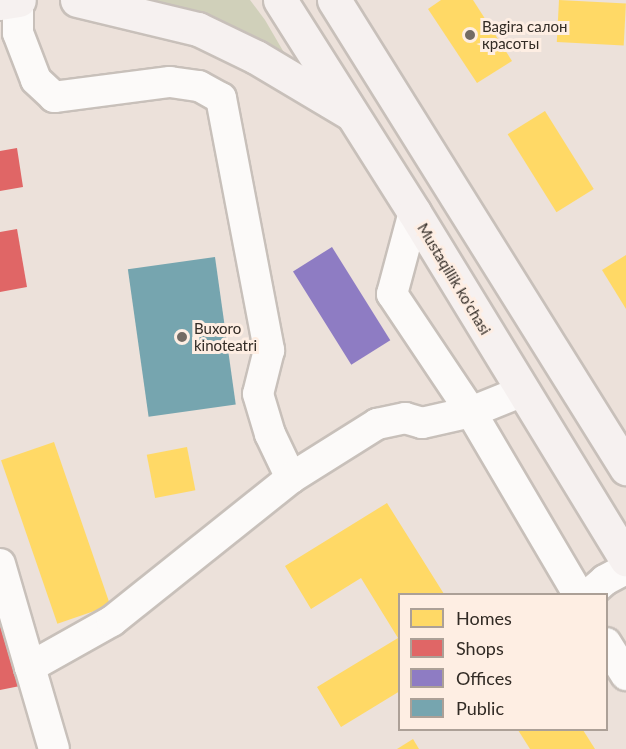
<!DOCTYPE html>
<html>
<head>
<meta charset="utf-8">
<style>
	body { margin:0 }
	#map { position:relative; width:626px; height:749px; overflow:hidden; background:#ece1da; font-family:Lato,sans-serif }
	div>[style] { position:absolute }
	.green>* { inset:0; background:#d0d0ba }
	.homes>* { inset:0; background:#ffd966; transform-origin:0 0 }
	.shops>* { inset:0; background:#e06666 }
	.offices>* { inset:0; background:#8e7cc3; transform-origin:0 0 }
	.public>* { inset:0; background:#76a5af; transform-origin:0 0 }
	.roads { filter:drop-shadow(2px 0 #c8c0ba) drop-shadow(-2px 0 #c8c0ba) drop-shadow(0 2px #c8c0ba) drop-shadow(0 -2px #c8c0ba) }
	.minor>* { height:30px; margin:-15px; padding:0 15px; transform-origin:15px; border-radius:15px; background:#fcfaf9 }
	.major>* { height:33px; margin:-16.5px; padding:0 16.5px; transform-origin:16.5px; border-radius:16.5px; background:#f6f1f0 }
	.dots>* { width:16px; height:16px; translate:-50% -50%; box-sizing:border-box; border:3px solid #feeee3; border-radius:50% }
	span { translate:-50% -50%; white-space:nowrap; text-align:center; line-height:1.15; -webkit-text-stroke:6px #feeee3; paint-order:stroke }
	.poi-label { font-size:15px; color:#322b25 }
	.left { translate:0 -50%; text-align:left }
	.street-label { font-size:15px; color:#322b25 }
	.legend { position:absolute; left:398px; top:593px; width:210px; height:138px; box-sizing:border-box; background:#feeee3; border:2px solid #aca097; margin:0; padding:8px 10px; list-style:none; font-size:18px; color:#322b25 }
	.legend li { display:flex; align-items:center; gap:12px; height:30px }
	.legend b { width:30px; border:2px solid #aca097 }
</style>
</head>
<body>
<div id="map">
	<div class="green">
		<i style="clip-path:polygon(157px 0,250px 0,265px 20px,293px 68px,137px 4px)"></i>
	</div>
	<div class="homes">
		<i style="clip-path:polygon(441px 0,473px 0,512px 61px,477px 83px,428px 9px)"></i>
		<i style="left:559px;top:0;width:67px;height:42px;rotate:3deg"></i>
		<i style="left:545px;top:111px;width:92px;height:44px;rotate:58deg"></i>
		<i style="clip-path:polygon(626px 255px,626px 309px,602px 270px)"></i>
		<i style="left:54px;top:442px;width:173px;height:56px;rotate:71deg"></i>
		<i style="left:187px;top:447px;width:44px;height:41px;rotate:79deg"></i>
		<i style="clip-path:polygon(387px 503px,444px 594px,400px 594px,400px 691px,341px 727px,317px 687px,398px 638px,361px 578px,311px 609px,285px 566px)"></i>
		<i style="clip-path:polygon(518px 730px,583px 730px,595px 749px,530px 749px)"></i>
		<i style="clip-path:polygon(413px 739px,419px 749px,397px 749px)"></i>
	</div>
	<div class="shops">
		<i style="clip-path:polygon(17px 148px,23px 187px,0 191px,0 151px)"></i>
		<i style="clip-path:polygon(17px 229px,27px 287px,0 292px,0 232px)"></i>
		<i style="clip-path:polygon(6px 623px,20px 686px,0 690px,0 624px)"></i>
	</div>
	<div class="offices">
		<i style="left:332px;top:247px;width:110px;height:46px;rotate:58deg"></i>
	</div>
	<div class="public">
		<i style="left:215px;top:257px;width:149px;height:88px;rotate:82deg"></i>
	</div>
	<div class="roads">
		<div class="minor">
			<i style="left:18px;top:0;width:33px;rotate:90deg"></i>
			<i style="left:18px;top:33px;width:50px;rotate:69deg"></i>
			<i style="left:36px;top:80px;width:25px;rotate:43deg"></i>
			<i style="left:54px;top:97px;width:117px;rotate:-7.4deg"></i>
			<i style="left:170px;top:82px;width:29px;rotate:8deg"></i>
			<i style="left:199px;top:86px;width:25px;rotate:29deg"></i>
			<i style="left:221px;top:98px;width:257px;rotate:79.2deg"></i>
			<i style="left:269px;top:350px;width:45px;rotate:104deg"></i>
			<i style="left:258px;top:394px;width:42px;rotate:73.3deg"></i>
			<i style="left:270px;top:434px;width:49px;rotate:64.5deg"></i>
			<i style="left:414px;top:212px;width:85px;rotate:105deg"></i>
			<i style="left:392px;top:294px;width:142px;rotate:56.2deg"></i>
			<i style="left:471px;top:412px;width:56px;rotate:-22deg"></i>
			<i style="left:0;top:564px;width:107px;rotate:73.8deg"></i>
			<i style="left:30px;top:667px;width:94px;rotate:-29.3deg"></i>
			<i style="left:112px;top:621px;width:229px;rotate:-38.6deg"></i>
			<i style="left:291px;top:478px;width:102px;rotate:-32.1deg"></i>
			<i style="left:377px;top:424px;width:29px;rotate:-12deg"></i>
			<i style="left:405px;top:418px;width:18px;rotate:16deg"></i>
			<i style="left:422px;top:423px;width:50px;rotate:-12.7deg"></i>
			<i style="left:471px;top:412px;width:211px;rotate:59.5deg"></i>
			<i style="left:589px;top:594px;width:21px;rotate:-41deg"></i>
			<i style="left:605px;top:580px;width:24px;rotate:-28deg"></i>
			<i style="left:606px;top:643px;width:38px;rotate:58deg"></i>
			<i style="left:30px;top:667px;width:85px;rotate:73.7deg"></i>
		</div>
		<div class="major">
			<i style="left:77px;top:0;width:124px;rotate:13.5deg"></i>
			<i style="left:198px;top:29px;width:64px;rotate:25.8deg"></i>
			<i style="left:256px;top:57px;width:109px;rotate:30.8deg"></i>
			<i style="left:280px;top:0;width:251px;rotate:57.7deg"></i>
			<i style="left:414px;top:212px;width:407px;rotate:58.6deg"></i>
			<i style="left:334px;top:0;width:552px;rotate:58.04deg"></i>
			<i style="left:0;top:3px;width:19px;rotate:-9deg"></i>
		</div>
	</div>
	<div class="dots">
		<i style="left:470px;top:35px;background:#736b64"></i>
		<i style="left:182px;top:337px;background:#736b64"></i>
	</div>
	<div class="poi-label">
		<span class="left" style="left:482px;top:35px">Bagira салон<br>красоты</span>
		<span class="left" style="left:194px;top:337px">Buxoro<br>kinoteatri</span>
	</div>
	<div class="street-label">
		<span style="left:454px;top:279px;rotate:59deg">Mustaqillik ko'chasi</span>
	</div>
	<ul class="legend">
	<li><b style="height:16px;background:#ffd966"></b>Homes</li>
	<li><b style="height:16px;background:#e06666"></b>Shops</li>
	<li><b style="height:16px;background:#8e7cc3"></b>Offices</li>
	<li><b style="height:16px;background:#76a5af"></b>Public</li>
	</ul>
</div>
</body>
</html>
